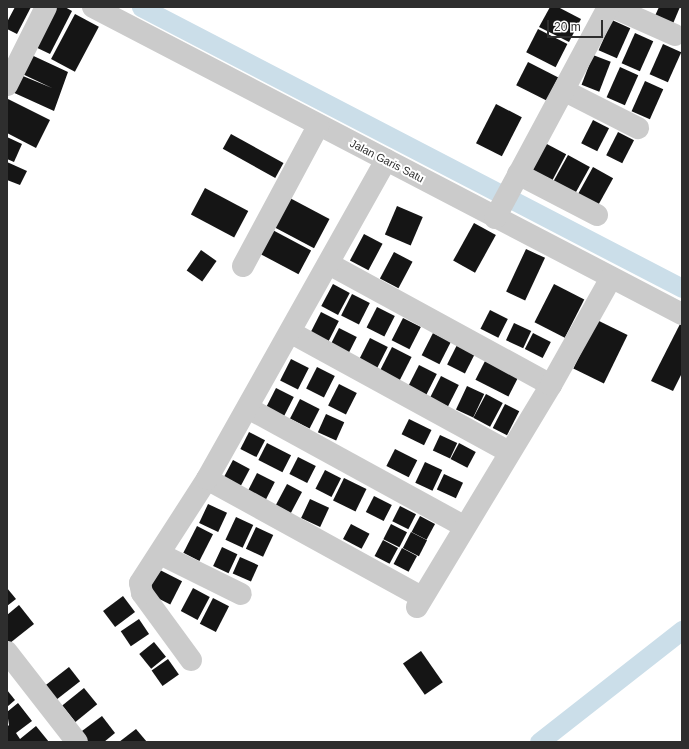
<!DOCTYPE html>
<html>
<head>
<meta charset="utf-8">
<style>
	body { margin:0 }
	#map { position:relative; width:689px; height:749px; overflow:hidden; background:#fff; font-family:Arial,sans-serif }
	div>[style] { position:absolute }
	.canal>* { height:19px; margin:-9.5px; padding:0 9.5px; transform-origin:9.5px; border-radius:9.5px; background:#cbdee9 }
	.building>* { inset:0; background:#151515; transform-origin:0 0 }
	.minor>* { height:22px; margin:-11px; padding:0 11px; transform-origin:11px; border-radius:11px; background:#cbcbcb }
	span { translate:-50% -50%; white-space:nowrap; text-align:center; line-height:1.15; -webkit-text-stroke:4px #fff; paint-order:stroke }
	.street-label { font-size:11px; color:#2e2e2e }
	.frame { position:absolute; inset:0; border:8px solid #2e2e2e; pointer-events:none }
	.scale { position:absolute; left:547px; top:20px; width:56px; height:18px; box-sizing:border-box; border:2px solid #2e2e2e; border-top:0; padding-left:5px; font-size:12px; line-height:14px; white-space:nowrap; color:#2e2e2e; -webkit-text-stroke:3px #fff; paint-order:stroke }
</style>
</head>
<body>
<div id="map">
	<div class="canal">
		<i style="left:141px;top:7px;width:610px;rotate:27.45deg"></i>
		<i style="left:539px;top:742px;width:182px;rotate:-38.1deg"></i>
	</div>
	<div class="building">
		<i style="clip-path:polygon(15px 7px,31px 7px,17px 34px,7px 29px,7px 22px)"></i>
		<i style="clip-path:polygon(47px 7px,65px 7px,72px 11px,50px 54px,29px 44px)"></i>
		<i style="clip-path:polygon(550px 7px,558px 7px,581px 19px,569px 42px,539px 27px)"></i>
		<i style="clip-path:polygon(659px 7px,680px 7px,672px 26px,654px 18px)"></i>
		<i style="left:75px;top:14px;width:27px;height:51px;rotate:28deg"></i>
		<i style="left:612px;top:20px;width:20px;height:33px;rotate:24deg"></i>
		<i style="left:538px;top:29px;width:33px;height:26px;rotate:27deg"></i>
		<i style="left:635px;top:33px;width:20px;height:33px;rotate:24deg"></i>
		<i style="left:663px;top:44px;width:20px;height:33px;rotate:24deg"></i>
		<i style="clip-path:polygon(25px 52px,68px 72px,54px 111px,10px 91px,18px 74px,52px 88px,16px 71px)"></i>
		<i style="left:593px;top:55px;width:19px;height:32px;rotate:21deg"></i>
		<i style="left:528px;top:62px;width:34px;height:26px;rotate:27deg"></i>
		<i style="left:620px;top:67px;width:20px;height:33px;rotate:24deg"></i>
		<i style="left:645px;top:81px;width:20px;height:33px;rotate:24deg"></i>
		<i style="clip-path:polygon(8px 99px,50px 120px,36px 148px,7px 133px)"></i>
		<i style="left:496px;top:104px;width:29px;height:44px;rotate:27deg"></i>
		<i style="left:593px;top:120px;width:18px;height:26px;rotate:27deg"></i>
		<i style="left:618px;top:132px;width:18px;height:26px;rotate:27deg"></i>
		<i style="left:231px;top:134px;width:60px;height:17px;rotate:29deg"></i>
		<i style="clip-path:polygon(7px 137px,22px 144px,14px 162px,7px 159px)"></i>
		<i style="left:545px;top:143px;width:24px;height:35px;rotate:28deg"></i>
		<i style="left:568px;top:155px;width:25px;height:36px;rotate:29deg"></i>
		<i style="clip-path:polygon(7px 162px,27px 171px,20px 185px,7px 180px)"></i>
		<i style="left:593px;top:167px;width:23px;height:34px;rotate:29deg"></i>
		<i style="left:205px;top:188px;width:49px;height:30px;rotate:28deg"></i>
		<i style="left:288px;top:197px;width:47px;height:33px;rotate:28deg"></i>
		<i style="left:397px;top:206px;width:28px;height:31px;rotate:23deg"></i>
		<i style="left:474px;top:223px;width:25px;height:43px;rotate:29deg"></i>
		<i style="left:267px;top:227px;width:50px;height:27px;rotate:28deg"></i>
		<i style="left:364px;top:234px;width:21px;height:30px;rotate:28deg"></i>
		<i style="left:526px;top:249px;width:21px;height:47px;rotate:25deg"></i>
		<i style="left:201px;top:250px;width:19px;height:25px;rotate:35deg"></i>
		<i style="left:394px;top:252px;width:21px;height:30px;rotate:28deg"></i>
		<i style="left:333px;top:284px;width:19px;height:25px;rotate:28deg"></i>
		<i style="left:554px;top:284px;width:34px;height:43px;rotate:27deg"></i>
		<i style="left:352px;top:294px;width:20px;height:24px;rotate:27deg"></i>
		<i style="left:377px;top:307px;width:20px;height:23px;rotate:27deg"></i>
		<i style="left:490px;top:310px;width:20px;height:21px;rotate:27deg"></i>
		<i style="left:321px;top:312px;width:20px;height:28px;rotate:27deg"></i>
		<i style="left:403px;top:318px;width:20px;height:25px;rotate:27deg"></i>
		<i style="left:597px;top:320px;width:34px;height:54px;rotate:26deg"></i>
		<i style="left:514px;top:323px;width:19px;height:19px;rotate:25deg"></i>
		<i style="clip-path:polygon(680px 324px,682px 325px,682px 373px,673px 391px,651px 381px)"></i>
		<i style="left:339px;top:328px;width:20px;height:24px;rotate:27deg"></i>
		<i style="left:433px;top:333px;width:20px;height:25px;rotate:27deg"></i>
		<i style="left:533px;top:333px;width:20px;height:18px;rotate:27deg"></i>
		<i style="left:370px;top:338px;width:20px;height:24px;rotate:27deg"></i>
		<i style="left:458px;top:343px;width:20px;height:24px;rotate:27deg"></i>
		<i style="left:392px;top:347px;width:22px;height:32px;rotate:27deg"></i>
		<i style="left:291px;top:359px;width:20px;height:24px;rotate:27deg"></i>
		<i style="left:485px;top:361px;width:37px;height:21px;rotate:27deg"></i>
		<i style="left:419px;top:365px;width:20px;height:24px;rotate:27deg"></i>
		<i style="left:317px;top:367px;width:20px;height:24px;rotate:27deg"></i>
		<i style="left:441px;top:376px;width:20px;height:24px;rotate:27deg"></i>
		<i style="left:339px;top:384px;width:20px;height:24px;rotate:27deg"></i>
		<i style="left:467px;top:386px;width:19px;height:26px;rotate:25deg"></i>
		<i style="left:276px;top:388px;width:20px;height:25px;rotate:27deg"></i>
		<i style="left:486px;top:394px;width:19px;height:27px;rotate:28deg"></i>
		<i style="left:300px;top:399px;width:22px;height:22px;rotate:27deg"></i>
		<i style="left:505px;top:404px;width:16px;height:27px;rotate:27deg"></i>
		<i style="left:326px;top:414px;width:20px;height:20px;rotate:24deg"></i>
		<i style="left:409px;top:419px;width:25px;height:17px;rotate:26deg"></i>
		<i style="left:249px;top:432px;width:18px;height:19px;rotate:27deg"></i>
		<i style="left:440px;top:435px;width:19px;height:17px;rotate:25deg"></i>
		<i style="left:267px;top:443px;width:27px;height:19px;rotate:27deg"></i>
		<i style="left:459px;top:443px;width:19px;height:18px;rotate:28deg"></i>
		<i style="left:395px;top:449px;width:25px;height:19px;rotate:27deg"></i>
		<i style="left:298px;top:457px;width:20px;height:19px;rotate:27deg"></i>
		<i style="left:233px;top:460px;width:19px;height:21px;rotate:28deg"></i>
		<i style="left:425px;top:462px;width:19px;height:23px;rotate:25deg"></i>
		<i style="left:325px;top:470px;width:18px;height:21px;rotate:27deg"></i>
		<i style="left:257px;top:473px;width:20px;height:21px;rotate:27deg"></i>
		<i style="left:444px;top:474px;width:21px;height:17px;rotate:25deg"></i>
		<i style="left:344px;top:478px;width:25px;height:25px;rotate:26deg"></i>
		<i style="left:287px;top:484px;width:17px;height:24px;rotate:28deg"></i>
		<i style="left:374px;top:496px;width:20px;height:18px;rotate:27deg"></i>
		<i style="left:310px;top:499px;width:21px;height:21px;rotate:25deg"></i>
		<i style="left:208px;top:504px;width:21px;height:21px;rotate:25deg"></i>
		<i style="left:400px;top:506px;width:18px;height:17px;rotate:27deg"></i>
		<i style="left:420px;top:516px;width:17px;height:18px;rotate:28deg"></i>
		<i style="left:236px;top:517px;width:19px;height:25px;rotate:25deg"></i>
		<i style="left:351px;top:524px;width:21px;height:17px;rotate:28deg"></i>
		<i style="left:391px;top:524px;width:18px;height:17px;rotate:27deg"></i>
		<i style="left:197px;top:526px;width:18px;height:30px;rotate:27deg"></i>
		<i style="left:256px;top:527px;width:19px;height:24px;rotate:25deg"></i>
		<i style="left:411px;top:532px;width:18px;height:18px;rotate:27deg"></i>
		<i style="left:383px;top:540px;width:17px;height:18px;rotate:28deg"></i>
		<i style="left:222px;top:547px;width:17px;height:21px;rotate:25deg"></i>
		<i style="left:402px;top:548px;width:17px;height:18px;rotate:28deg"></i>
		<i style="left:240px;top:557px;width:20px;height:18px;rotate:24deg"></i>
		<i style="left:158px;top:569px;width:27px;height:26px;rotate:27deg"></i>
		<i style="clip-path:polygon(7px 588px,16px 599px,7px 606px)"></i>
		<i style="left:193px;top:588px;width:19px;height:26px;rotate:28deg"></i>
		<i style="left:123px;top:596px;width:20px;height:25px;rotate:53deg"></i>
		<i style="left:213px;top:598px;width:18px;height:29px;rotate:27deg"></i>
		<i style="clip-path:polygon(19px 605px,34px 624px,10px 643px,7px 640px,7px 615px)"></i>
		<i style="left:139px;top:619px;width:18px;height:22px;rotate:56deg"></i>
		<i style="left:154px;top:642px;width:19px;height:19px;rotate:51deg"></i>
		<i style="left:421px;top:651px;width:38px;height:22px;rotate:55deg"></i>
		<i style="left:168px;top:659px;width:19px;height:20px;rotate:55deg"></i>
		<i style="left:69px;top:667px;width:18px;height:31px;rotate:52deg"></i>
		<i style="left:84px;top:688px;width:21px;height:28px;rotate:51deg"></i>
		<i style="clip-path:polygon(7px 690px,15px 700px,7px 707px)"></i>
		<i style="clip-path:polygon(18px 703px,32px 721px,16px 733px,20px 739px,36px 726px,49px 742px,7px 742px,7px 727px,9px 725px,7px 712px)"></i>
		<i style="clip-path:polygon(102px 716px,115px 733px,104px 742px,85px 742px,78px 734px)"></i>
		<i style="clip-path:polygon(136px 729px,147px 742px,119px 742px)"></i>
	</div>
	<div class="minor">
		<i style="left:93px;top:7px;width:664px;rotate:27.53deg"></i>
		<i style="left:612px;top:7px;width:69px;rotate:24deg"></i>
		<i style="left:7px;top:85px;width:87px;rotate:-63.4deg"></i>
		<i style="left:565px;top:91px;width:82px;rotate:26.9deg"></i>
		<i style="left:518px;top:174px;width:89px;rotate:27.4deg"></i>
		<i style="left:495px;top:218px;width:239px;rotate:-61.8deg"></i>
		<i style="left:329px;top:264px;width:253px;rotate:28.6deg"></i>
		<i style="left:243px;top:266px;width:159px;rotate:-61.8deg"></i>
		<i style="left:290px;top:332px;width:250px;rotate:28.7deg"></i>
		<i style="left:248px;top:408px;width:247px;rotate:28.7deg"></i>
		<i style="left:207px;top:479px;width:245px;rotate:28.8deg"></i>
		<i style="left:160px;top:554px;width:90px;rotate:26.3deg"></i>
		<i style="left:417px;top:607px;width:259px;rotate:-58.9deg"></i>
		<i style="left:551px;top:385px;width:123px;rotate:-60.7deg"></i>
		<i style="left:7px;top:652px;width:114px;rotate:52.1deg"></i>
		<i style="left:191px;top:660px;width:83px;rotate:-126.2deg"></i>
		<i style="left:142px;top:593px;width:10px;rotate:-101deg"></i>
		<i style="left:140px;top:583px;width:124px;rotate:-57.2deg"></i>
		<i style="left:207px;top:479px;width:366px;rotate:-60.7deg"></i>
	</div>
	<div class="street-label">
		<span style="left:387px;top:161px;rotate:27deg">Jalan Garis Satu</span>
	</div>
	<div class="frame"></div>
	<div class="scale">20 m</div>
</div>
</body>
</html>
